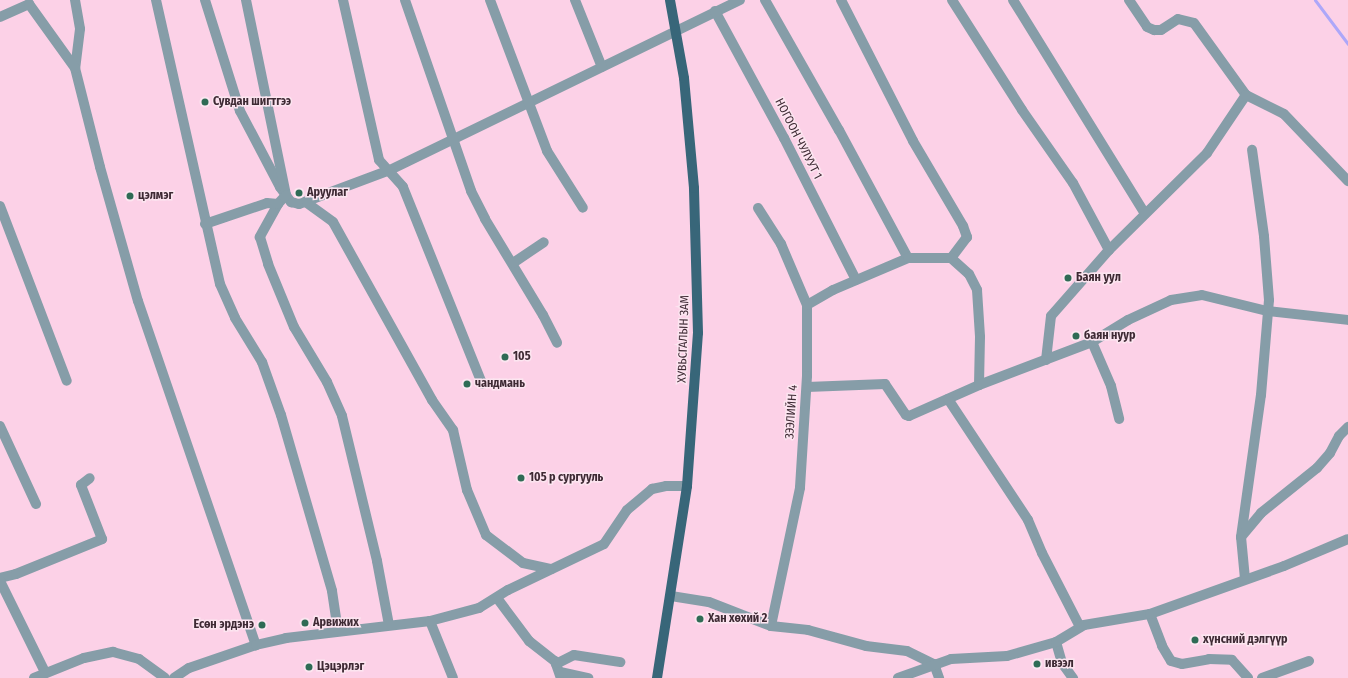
<!DOCTYPE html>
<html>
<head>
<meta charset="utf-8">
<style>
	body { margin:0 }
	#map { position:relative; width:1348px; height:678px; overflow:hidden; background:#fcd1e7; font-family:"Fira Sans Condensed",sans-serif }
	div>[style] { position:absolute }
	.stream>* { height:3px; margin:-1.5px; padding:0 1.5px; transform-origin:1.5px; border-radius:1.5px; background:#ada7f9 }
	.minor>* { height:10px; margin:-5px; padding:0 5px; transform-origin:5px; border-radius:5px; background:#869da8 }
	.major>* { height:10px; margin:-5px; padding:0 5px; transform-origin:5px; border-radius:5px; background:#386679 }
	.dots>* { width:11px; height:11px; translate:-50% -50%; box-sizing:border-box; border:2px solid #fce5f0; border-radius:50% }
	span { translate:-50% -50%; white-space:nowrap; text-align:center; line-height:1.15; -webkit-text-stroke:3px #fce5f0; paint-order:stroke }
	.poi-label { font-size:12px; color:#3e2a34; font-weight:700 }
	.left { translate:0 -50%; text-align:left }
	.right { translate:-100% -50%; text-align:right }
	.street-label { font-size:12px; color:#3e2a34 }
</style>
</head>
<body>
<div id="map">
	<div class="stream">
		<i style="left:1315px;top:0;width:55px;rotate:53.1deg"></i>
	</div>
	<div class="minor">
		<i style="left:75px;top:0;width:29px;rotate:80deg"></i>
		<i style="left:80px;top:29px;width:39px;rotate:97deg"></i>
		<i style="left:75px;top:68px;width:102px;rotate:75.8deg"></i>
		<i style="left:100px;top:167px;width:139px;rotate:74.2deg"></i>
		<i style="left:138px;top:301px;width:364px;rotate:71.1deg"></i>
		<i style="left:156px;top:0;width:291px;rotate:77.3deg"></i>
		<i style="left:220px;top:284px;width:37px;rotate:66deg"></i>
		<i style="left:235px;top:318px;width:52px;rotate:58.5deg"></i>
		<i style="left:262px;top:362px;width:56px;rotate:70.3deg"></i>
		<i style="left:281px;top:415px;width:183px;rotate:73.8deg"></i>
		<i style="left:332px;top:591px;width:40px;rotate:81.5deg"></i>
		<i style="left:205px;top:0;width:116px;rotate:72.5deg"></i>
		<i style="left:240px;top:111px;width:86px;rotate:62.2deg"></i>
		<i style="left:280px;top:187px;width:19px;rotate:54deg"></i>
		<i style="left:291px;top:202px;width:8px;rotate:14deg"></i>
		<i style="left:299px;top:204px;width:97px;rotate:-20.5deg"></i>
		<i style="left:390px;top:170px;width:389px;rotate:-25.9deg"></i>
		<i style="left:246px;top:0;width:199px;rotate:78.4deg"></i>
		<i style="left:286px;top:195px;width:12px;rotate:132deg"></i>
		<i style="left:278px;top:204px;width:38px;rotate:119deg"></i>
		<i style="left:260px;top:237px;width:28px;rotate:73deg"></i>
		<i style="left:268px;top:264px;width:68px;rotate:67.6deg"></i>
		<i style="left:294px;top:327px;width:64px;rotate:59deg"></i>
		<i style="left:327px;top:382px;width:37px;rotate:66deg"></i>
		<i style="left:342px;top:416px;width:149px;rotate:76.4deg"></i>
		<i style="left:377px;top:561px;width:65px;rotate:79.4deg"></i>
		<i style="left:343px;top:0;width:164px;rotate:77.3deg"></i>
		<i style="left:379px;top:160px;width:36px;rotate:48deg"></i>
		<i style="left:403px;top:187px;width:212px;rotate:68.1deg"></i>
		<i style="left:405px;top:0;width:202px;rotate:70.9deg"></i>
		<i style="left:471px;top:191px;width:31px;rotate:63deg"></i>
		<i style="left:485px;top:219px;width:112px;rotate:58.9deg"></i>
		<i style="left:543px;top:315px;width:31px;rotate:63deg"></i>
		<i style="left:490px;top:0;width:161px;rotate:69.3deg"></i>
		<i style="left:547px;top:151px;width:67px;rotate:57.7deg"></i>
		<i style="left:575px;top:0;width:72px;rotate:68.1deg"></i>
		<i style="left:765px;top:0;width:150px;rotate:60.4deg"></i>
		<i style="left:839px;top:130px;width:145px;rotate:61.7deg"></i>
		<i style="left:841px;top:0;width:158px;rotate:62.9deg"></i>
		<i style="left:913px;top:141px;width:99px;rotate:59.5deg"></i>
		<i style="left:963px;top:226px;width:12px;rotate:70deg"></i>
		<i style="left:967px;top:237px;width:26px;rotate:127deg"></i>
		<i style="left:952px;top:0;width:130px;rotate:57.5deg"></i>
		<i style="left:1022px;top:110px;width:89px;rotate:55.1deg"></i>
		<i style="left:1073px;top:183px;width:76px;rotate:61.8deg"></i>
		<i style="left:1013px;top:0;width:251px;rotate:58.3deg"></i>
		<i style="left:1129px;top:0;width:32px;rotate:56deg"></i>
		<i style="left:1147px;top:27px;width:8px;rotate:23deg"></i>
		<i style="left:1154px;top:30px;width:7px"></i>
		<i style="left:1161px;top:30px;width:20px;rotate:-33deg"></i>
		<i style="left:1178px;top:19px;width:16px;rotate:14deg"></i>
		<i style="left:1194px;top:23px;width:89px;rotate:54.2deg"></i>
		<i style="left:1246px;top:95px;width:42px;rotate:26.6deg"></i>
		<i style="left:1284px;top:114px;width:93px;rotate:46.3deg"></i>
		<i style="left:715px;top:11px;width:145px;rotate:61.5deg"></i>
		<i style="left:784px;top:138px;width:159px;rotate:63.1deg"></i>
		<i style="left:0;top:17px;width:32px;rotate:-24deg"></i>
		<i style="left:29px;top:4px;width:79px;rotate:54.3deg"></i>
		<i style="left:307px;top:203px;width:32px;rotate:36deg"></i>
		<i style="left:333px;top:222px;width:204px;rotate:60.9deg"></i>
		<i style="left:432px;top:400px;width:37px;rotate:55deg"></i>
		<i style="left:453px;top:430px;width:62px;rotate:76.9deg"></i>
		<i style="left:467px;top:490px;width:49px;rotate:67.1deg"></i>
		<i style="left:486px;top:535px;width:46px;rotate:37.1deg"></i>
		<i style="left:523px;top:563px;width:29px;rotate:12deg"></i>
		<i style="left:0;top:206px;width:187px;rotate:69.1deg"></i>
		<i style="left:758px;top:208px;width:43px;rotate:57.4deg"></i>
		<i style="left:781px;top:244px;width:66px;rotate:66.9deg"></i>
		<i style="left:807px;top:305px;width:71px;rotate:90deg"></i>
		<i style="left:807px;top:376px;width:112px;rotate:93.6deg"></i>
		<i style="left:800px;top:488px;width:141px;rotate:101.9deg"></i>
		<i style="left:205px;top:224px;width:65px;rotate:-18.7deg"></i>
		<i style="left:267px;top:203px;width:11px;rotate:5deg"></i>
		<i style="left:513px;top:263px;width:37px;rotate:-34deg"></i>
		<i style="left:807px;top:305px;width:30px;rotate:-30deg"></i>
		<i style="left:833px;top:290px;width:82px;rotate:-23.1deg"></i>
		<i style="left:908px;top:258px;width:43px"></i>
		<i style="left:951px;top:258px;width:24px;rotate:42deg"></i>
		<i style="left:969px;top:274px;width:18px;rotate:63deg"></i>
		<i style="left:977px;top:290px;width:47px;rotate:86.3deg"></i>
		<i style="left:980px;top:337px;width:48px;rotate:91.2deg"></i>
		<i style="left:1092px;top:342px;width:48px;rotate:66.6deg"></i>
		<i style="left:1111px;top:386px;width:34px;rotate:76deg"></i>
		<i style="left:1046px;top:360px;width:44px;rotate:-83.5deg"></i>
		<i style="left:1051px;top:316px;width:88px;rotate:-48.7deg"></i>
		<i style="left:1109px;top:250px;width:138px;rotate:-44.7deg"></i>
		<i style="left:1207px;top:153px;width:70px;rotate:-56.1deg"></i>
		<i style="left:807px;top:387px;width:78px;rotate:-2.2deg"></i>
		<i style="left:885px;top:384px;width:37px;rotate:56deg"></i>
		<i style="left:906px;top:415px;width:3px;rotate:18deg"></i>
		<i style="left:909px;top:416px;width:77px;rotate:-23.9deg"></i>
		<i style="left:979px;top:385px;width:121px;rotate:-20.8deg"></i>
		<i style="left:1092px;top:342px;width:42px;rotate:-31.4deg"></i>
		<i style="left:1128px;top:320px;width:47px;rotate:-24.9deg"></i>
		<i style="left:1171px;top:300px;width:31px;rotate:-9deg"></i>
		<i style="left:1202px;top:295px;width:67px;rotate:13.8deg"></i>
		<i style="left:1267px;top:311px;width:81px;rotate:6.3deg"></i>
		<i style="left:948px;top:399px;width:145px;rotate:56.5deg"></i>
		<i style="left:1028px;top:520px;width:36px;rotate:67deg"></i>
		<i style="left:1042px;top:553px;width:83px;rotate:62.8deg"></i>
		<i style="left:0;top:426px;width:86px;rotate:65.2deg"></i>
		<i style="left:1241px;top:537px;width:143px;rotate:-82deg"></i>
		<i style="left:1261px;top:395px;width:95px;rotate:-85.2deg"></i>
		<i style="left:1269px;top:300px;width:64px;rotate:-94.5deg"></i>
		<i style="left:1264px;top:236px;width:87px;rotate:-97.9deg"></i>
		<i style="left:0;top:578px;width:16px;rotate:-14deg"></i>
		<i style="left:16px;top:574px;width:93px;rotate:-22.1deg"></i>
		<i style="left:102px;top:539px;width:58px;rotate:-111.3deg"></i>
		<i style="left:81px;top:485px;width:11px;rotate:-38deg"></i>
		<i style="left:1245px;top:579px;width:42px;rotate:-95.4deg"></i>
		<i style="left:1241px;top:537px;width:31px;rotate:-50deg"></i>
		<i style="left:1261px;top:513px;width:72px;rotate:-38.8deg"></i>
		<i style="left:1317px;top:468px;width:20px;rotate:-49deg"></i>
		<i style="left:1330px;top:453px;width:19px;rotate:-62deg"></i>
		<i style="left:1339px;top:436px;width:13px;rotate:-45deg"></i>
		<i style="left:0;top:581px;width:102px;rotate:63.7deg"></i>
		<i style="left:671px;top:596px;width:38px;rotate:9deg"></i>
		<i style="left:709px;top:602px;width:66px;rotate:21.2deg"></i>
		<i style="left:771px;top:626px;width:37px;rotate:6deg"></i>
		<i style="left:808px;top:630px;width:60px;rotate:15.4deg"></i>
		<i style="left:866px;top:646px;width:41px;rotate:7deg"></i>
		<i style="left:907px;top:651px;width:30px;rotate:26deg"></i>
		<i style="left:934px;top:664px;width:15px;rotate:70deg"></i>
		<i style="left:497px;top:598px;width:54px;rotate:53.3deg"></i>
		<i style="left:529px;top:641px;width:33px;rotate:38deg"></i>
		<i style="left:555px;top:661px;width:18px;rotate:71deg"></i>
		<i style="left:1150px;top:614px;width:34px;rotate:69deg"></i>
		<i style="left:1162px;top:646px;width:17px;rotate:59deg"></i>
		<i style="left:1171px;top:661px;width:11px;rotate:15deg"></i>
		<i style="left:1182px;top:664px;width:27px;rotate:-10deg"></i>
		<i style="left:1209px;top:659px;width:23px;rotate:2deg"></i>
		<i style="left:1232px;top:660px;width:24px;rotate:48deg"></i>
		<i style="left:430px;top:621px;width:61px;rotate:68deg"></i>
		<i style="left:1056px;top:642px;width:22px;rotate:74deg"></i>
		<i style="left:1062px;top:663px;width:19px;rotate:54deg"></i>
		<i style="left:556px;top:664px;width:20px;rotate:-27deg"></i>
		<i style="left:574px;top:655px;width:47px;rotate:8.7deg"></i>
		<i style="left:560px;top:672px;width:29px;rotate:12deg"></i>
		<i style="left:34px;top:678px;width:54px;rotate:-21.8deg"></i>
		<i style="left:84px;top:658px;width:30px;rotate:-12deg"></i>
		<i style="left:113px;top:652px;width:27px;rotate:15deg"></i>
		<i style="left:139px;top:659px;width:32px;rotate:36deg"></i>
		<i style="left:174px;top:678px;width:18px;rotate:-34deg"></i>
		<i style="left:189px;top:668px;width:71px;rotate:-18.9deg"></i>
		<i style="left:256px;top:645px;width:31px;rotate:-13deg"></i>
		<i style="left:286px;top:638px;width:145px;rotate:-6.7deg"></i>
		<i style="left:430px;top:621px;width:51px;rotate:-14.9deg"></i>
		<i style="left:479px;top:608px;width:34px;rotate:-32deg"></i>
		<i style="left:508px;top:590px;width:106px;rotate:-25.6deg"></i>
		<i style="left:604px;top:544px;width:41px;rotate:-55.9deg"></i>
		<i style="left:627px;top:510px;width:33px;rotate:-40deg"></i>
		<i style="left:652px;top:489px;width:14px;rotate:-12deg"></i>
		<i style="left:666px;top:486px;width:21px"></i>
		<i style="left:898px;top:678px;width:56px;rotate:-19.7deg"></i>
		<i style="left:951px;top:659px;width:56px;rotate:-3.1deg"></i>
		<i style="left:1007px;top:656px;width:51px;rotate:-15.9deg"></i>
		<i style="left:1056px;top:642px;width:33px;rotate:-31deg"></i>
		<i style="left:1084px;top:625px;width:67px;rotate:-9.5deg"></i>
		<i style="left:1150px;top:614px;width:142px;rotate:-19.7deg"></i>
		<i style="left:1284px;top:566px;width:69px;rotate:-22.9deg"></i>
		<i style="left:1262px;top:678px;width:50px;rotate:-19.9deg"></i>
	</div>
	<div class="major">
		<i style="left:657px;top:678px;width:194px;rotate:-81.1deg"></i>
		<i style="left:687px;top:486px;width:153px;rotate:-85.9deg"></i>
		<i style="left:698px;top:333px;width:145px;rotate:-91.6deg"></i>
		<i style="left:694px;top:188px;width:110px;rotate:-95.2deg"></i>
		<i style="left:684px;top:78px;width:79px;rotate:-100.2deg"></i>
	</div>
	<div class="dots">
		<i style="left:205px;top:102px;background:#2f6b55"></i>
		<i style="left:299px;top:193px;background:#2f6b55"></i>
		<i style="left:130px;top:196px;background:#2f6b55"></i>
		<i style="left:1068px;top:278px;background:#2f6b55"></i>
		<i style="left:1076px;top:336px;background:#2f6b55"></i>
		<i style="left:505px;top:357px;background:#2f6b55"></i>
		<i style="left:467px;top:384px;background:#2f6b55"></i>
		<i style="left:521px;top:478px;background:#2f6b55"></i>
		<i style="left:700px;top:619px;background:#2f6b55"></i>
		<i style="left:305px;top:623px;background:#2f6b55"></i>
		<i style="left:262px;top:625px;background:#2f6b55"></i>
		<i style="left:1195px;top:640px;background:#2f6b55"></i>
		<i style="left:1037px;top:664px;background:#2f6b55"></i>
		<i style="left:309px;top:667px;background:#2f6b55"></i>
	</div>
	<div class="poi-label">
		<span class="left" style="left:213px;top:102px">Сувдан шигтгээ</span>
		<span class="left" style="left:307px;top:193px">Аруулаг</span>
		<span class="left" style="left:138px;top:196px">цэлмэг</span>
		<span class="left" style="left:1076px;top:278px">Баян уул</span>
		<span class="left" style="left:1084px;top:336px">баян нуур</span>
		<span class="left" style="left:513px;top:357px">105</span>
		<span class="left" style="left:475px;top:384px">чандмань</span>
		<span class="left" style="left:529px;top:478px">105 р сургууль</span>
		<span class="left" style="left:708px;top:619px">Хан хөхий 2</span>
		<span class="left" style="left:313px;top:623px">Арвижих</span>
		<span class="right" style="left:254px;top:625px">Есөн эрдэнэ</span>
		<span class="left" style="left:1203px;top:640px">хүнсний дэлгүүр</span>
		<span class="left" style="left:1045px;top:664px">ивээл</span>
		<span class="left" style="left:317px;top:667px">Цэцэрлэг</span>
	</div>
	<div class="street-label">
		<span style="left:798px;top:139px;rotate:63deg">НОГООН ЧУЛУУТ 1</span>
		<span style="left:684px;top:339px;rotate:-88deg">ХУВЬСГАЛЫН ЗАМ</span>
		<span style="left:792px;top:412px;rotate:-86deg">ЗЭЭЛИЙН 4</span>
	</div>
</div>
</body>
</html>
